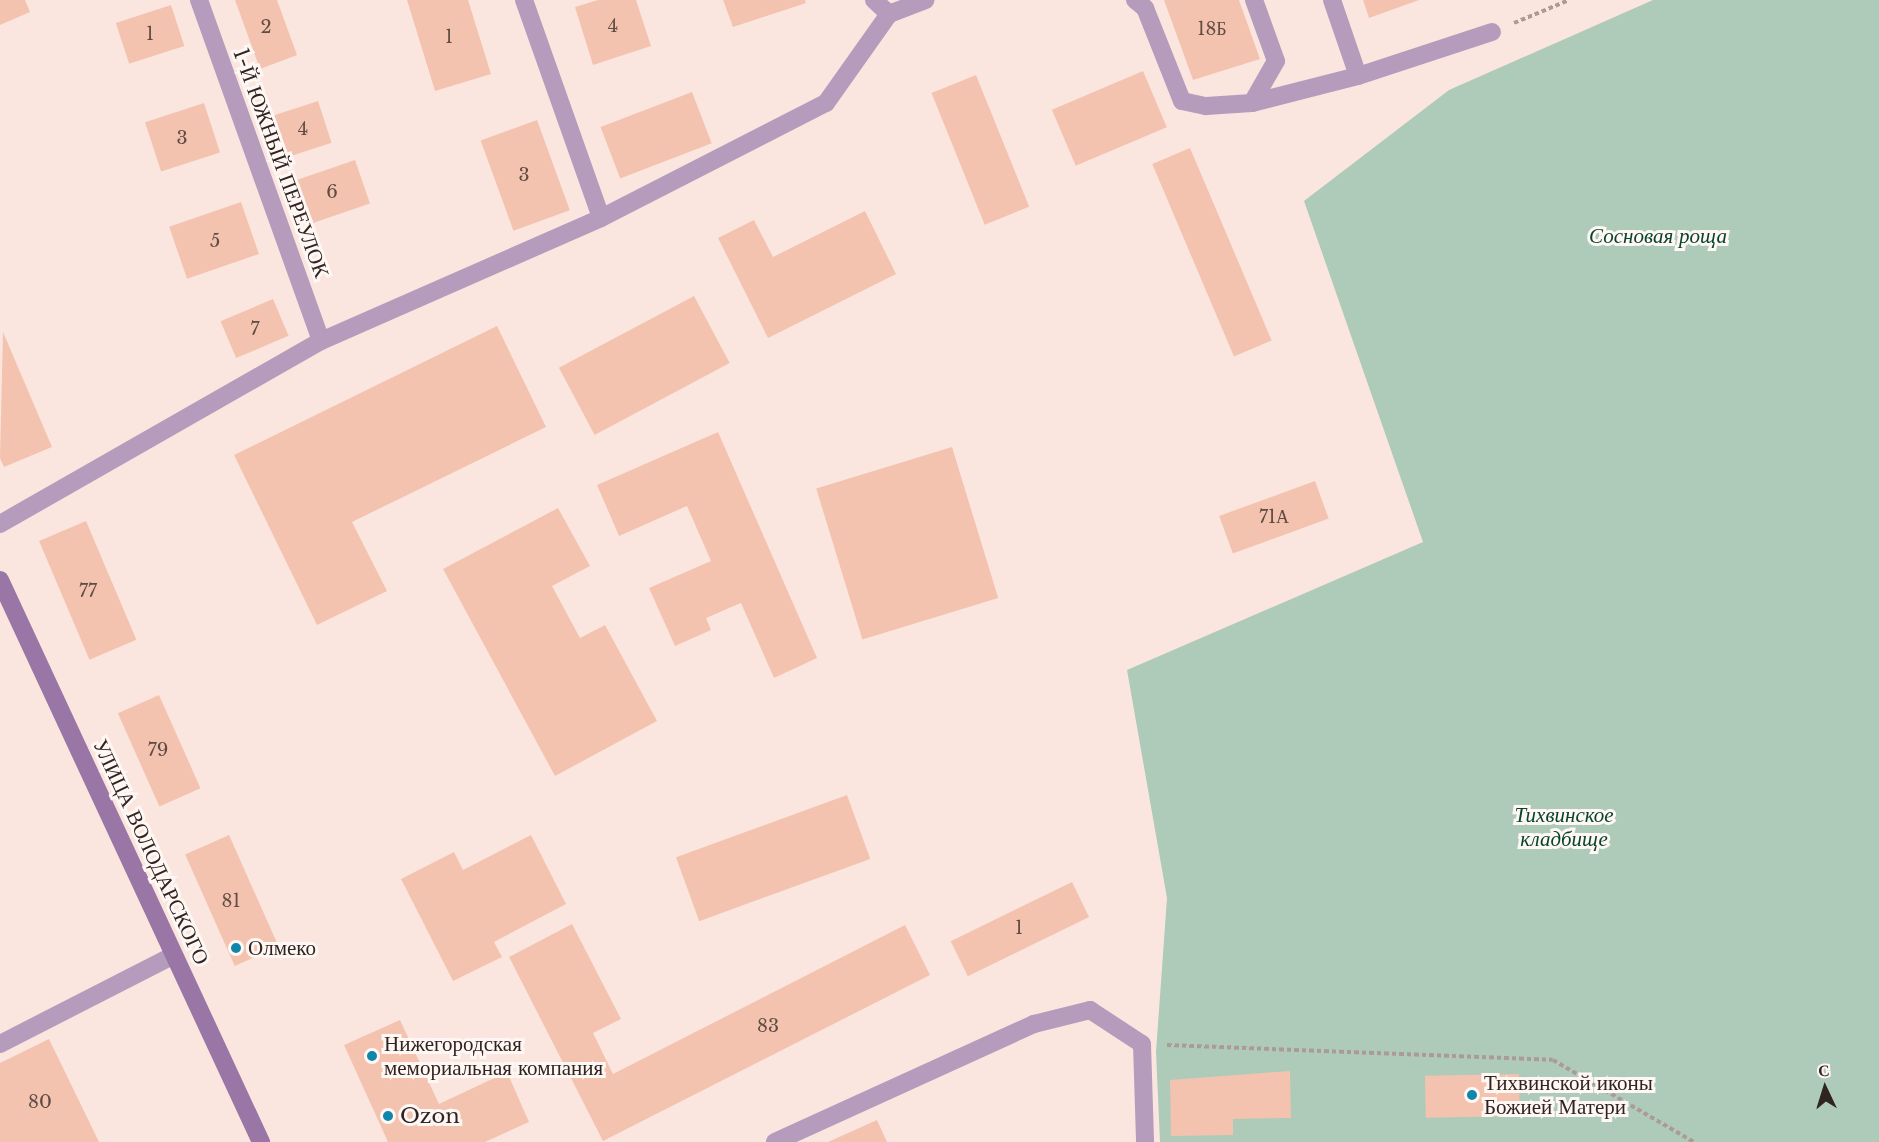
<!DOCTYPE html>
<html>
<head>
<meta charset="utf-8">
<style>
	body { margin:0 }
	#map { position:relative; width:1879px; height:1142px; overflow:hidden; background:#fbe6df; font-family:"Libre Baskerville",serif }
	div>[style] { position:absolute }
	.green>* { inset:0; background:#aecab9 }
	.building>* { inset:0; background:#f3c3b0; transform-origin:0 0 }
	.path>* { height:4px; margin-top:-2px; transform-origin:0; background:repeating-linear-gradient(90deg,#ac9b95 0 4.5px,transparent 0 7.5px) }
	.lane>* { height:18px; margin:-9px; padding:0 9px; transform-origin:9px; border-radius:9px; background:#b59cbd }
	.street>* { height:18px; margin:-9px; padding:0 9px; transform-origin:9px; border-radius:9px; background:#b59cbd }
	.secondary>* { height:18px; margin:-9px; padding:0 9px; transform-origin:9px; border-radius:9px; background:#9976a6 }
	.dots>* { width:16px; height:16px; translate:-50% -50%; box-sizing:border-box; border:3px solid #fef7f4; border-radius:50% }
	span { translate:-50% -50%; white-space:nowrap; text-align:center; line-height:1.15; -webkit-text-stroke:6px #fef7f4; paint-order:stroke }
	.number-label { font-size:18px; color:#614c44 }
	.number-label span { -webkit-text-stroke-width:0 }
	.street-label { font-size:21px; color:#302420 }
	.park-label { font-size:21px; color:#08442b; font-style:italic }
	.poi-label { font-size:21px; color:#302420 }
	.left { translate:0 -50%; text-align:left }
	.north { position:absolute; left:1795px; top:1058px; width:60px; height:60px; -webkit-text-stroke:4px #fef7f4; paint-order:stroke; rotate:356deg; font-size:16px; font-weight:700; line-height:24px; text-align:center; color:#302420 }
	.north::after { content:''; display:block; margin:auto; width:21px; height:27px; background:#302420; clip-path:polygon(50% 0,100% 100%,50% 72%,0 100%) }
</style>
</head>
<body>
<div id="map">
	<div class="green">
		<i style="clip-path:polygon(1653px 0,1879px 0,1879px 1142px,1160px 1142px,1156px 1052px,1167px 898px,1127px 670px,1423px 542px,1304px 201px,1449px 90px)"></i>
	</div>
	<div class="building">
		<i style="clip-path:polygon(0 0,25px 0,30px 12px,0 25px)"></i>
		<i style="clip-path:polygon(235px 0,277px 0,297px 55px,260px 69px)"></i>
		<i style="clip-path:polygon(407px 0,468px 0,491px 74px,435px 91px)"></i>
		<i style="clip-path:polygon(598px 0,636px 0,651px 46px,593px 65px,575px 7px)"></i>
		<i style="clip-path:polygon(723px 0,805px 0,806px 3px,733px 27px)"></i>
		<i style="clip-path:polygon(1164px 0,1239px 0,1260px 59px,1193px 80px)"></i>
		<i style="clip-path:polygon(1363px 0,1419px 0,1369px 18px)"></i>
		<i style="left:171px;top:5px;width:43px;height:58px;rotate:72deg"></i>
		<i style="left:1143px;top:71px;width:61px;height:99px;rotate:67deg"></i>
		<i style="left:976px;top:75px;width:142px;height:48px;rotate:68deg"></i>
		<i style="left:692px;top:92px;width:55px;height:98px;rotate:69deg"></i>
		<i style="left:318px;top:101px;width:44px;height:46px;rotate:72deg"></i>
		<i style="left:204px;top:103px;width:52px;height:62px;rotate:72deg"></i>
		<i style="left:537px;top:120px;width:96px;height:60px;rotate:70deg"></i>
		<i style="left:1190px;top:148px;width:209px;height:41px;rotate:67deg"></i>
		<i style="left:355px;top:160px;width:46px;height:64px;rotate:71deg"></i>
		<i style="left:241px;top:202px;width:55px;height:76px;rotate:71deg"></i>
		<i style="clip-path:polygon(865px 211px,896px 274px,768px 338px,718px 238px,754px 220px,773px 257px)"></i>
		<i style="left:694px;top:296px;width:76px;height:153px;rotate:62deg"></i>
		<i style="left:273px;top:299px;width:40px;height:57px;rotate:67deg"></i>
		<i style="clip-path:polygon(497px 326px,546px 427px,352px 522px,387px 591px,317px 625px,234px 455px)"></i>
		<i style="clip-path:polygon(3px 332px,52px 447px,4px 467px,0 458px)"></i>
		<i style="clip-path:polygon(718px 432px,817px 658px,774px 678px,741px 603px,706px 618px,711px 630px,675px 646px,649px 588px,711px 561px,687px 506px,619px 536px,597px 485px)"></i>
		<i style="left:952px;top:447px;width:158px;height:142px;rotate:73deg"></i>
		<i style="left:1315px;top:481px;width:40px;height:102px;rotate:70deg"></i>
		<i style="clip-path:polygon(558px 508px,590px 566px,552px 586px,580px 638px,605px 625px,657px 721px,555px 776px,443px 569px)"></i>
		<i style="left:86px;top:521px;width:129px;height:51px;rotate:67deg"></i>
		<i style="left:159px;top:695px;width:102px;height:45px;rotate:66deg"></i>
		<i style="left:847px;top:795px;width:68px;height:182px;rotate:70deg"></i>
		<i style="left:229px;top:835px;width:122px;height:48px;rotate:66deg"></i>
		<i style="clip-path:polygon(531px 835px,566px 904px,494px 942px,502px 957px,453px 981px,401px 879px,454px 852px,463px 870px)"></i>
		<i style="left:1072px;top:882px;width:39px;height:135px;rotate:64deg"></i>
		<i style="clip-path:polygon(572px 924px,621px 1019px,593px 1033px,613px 1074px,905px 925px,930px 975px,603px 1141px,509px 957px)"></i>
		<i style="clip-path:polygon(400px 1020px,439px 1104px,507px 1072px,529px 1122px,485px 1142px,388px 1142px,344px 1045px)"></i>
		<i style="clip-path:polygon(49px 1039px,99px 1142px,0 1142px,0 1063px)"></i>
		<i style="clip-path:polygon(1290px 1071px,1291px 1118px,1233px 1119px,1233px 1135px,1171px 1136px,1170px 1080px)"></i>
		<i style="left:1519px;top:1074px;width:42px;height:94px;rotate:89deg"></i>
		<i style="clip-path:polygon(877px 1120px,887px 1142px,828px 1142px)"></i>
	</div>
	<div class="path">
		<i style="left:1514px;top:23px;width:60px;rotate:-22.7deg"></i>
		<i style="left:1167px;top:1045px;width:386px;rotate:2.2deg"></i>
		<i style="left:1553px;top:1060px;width:163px;rotate:30.2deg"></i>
	</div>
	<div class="lane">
		<i style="left:1135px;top:0;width:13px;rotate:39deg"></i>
		<i style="left:1145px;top:8px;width:100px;rotate:68.3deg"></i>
		<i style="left:1182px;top:101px;width:25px;rotate:12deg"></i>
		<i style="left:1206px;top:106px;width:46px;rotate:-3.7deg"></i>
		<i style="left:1252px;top:103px;width:109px;rotate:-14.3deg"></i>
		<i style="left:1358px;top:76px;width:141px;rotate:-18.2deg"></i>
		<i style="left:1332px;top:0;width:80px;rotate:71.1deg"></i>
		<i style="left:1252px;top:103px;width:48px;rotate:-60.3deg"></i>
		<i style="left:1276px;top:61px;width:65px;rotate:-109.8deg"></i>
		<i style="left:0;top:524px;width:369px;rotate:-29.7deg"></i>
		<i style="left:321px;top:341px;width:306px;rotate:-23.7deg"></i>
		<i style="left:601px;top:218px;width:253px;rotate:-27.1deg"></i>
		<i style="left:826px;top:103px;width:109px;rotate:-54.7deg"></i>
		<i style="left:889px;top:14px;width:39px;rotate:-21deg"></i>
		<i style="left:1142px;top:1044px;width:98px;rotate:88.2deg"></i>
	</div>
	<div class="street">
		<i style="left:199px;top:0;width:362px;rotate:70.3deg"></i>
		<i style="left:524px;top:0;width:231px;rotate:70.5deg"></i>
		<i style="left:874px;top:0;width:21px;rotate:43deg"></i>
		<i style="left:0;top:1044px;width:195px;rotate:-27.1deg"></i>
		<i style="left:775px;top:1142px;width:285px;rotate:-24.5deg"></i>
		<i style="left:1034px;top:1024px;width:58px;rotate:-14deg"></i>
		<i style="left:1090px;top:1010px;width:62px;rotate:33.2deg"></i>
	</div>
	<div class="secondary">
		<i style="left:0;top:580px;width:620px;rotate:65.09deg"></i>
	</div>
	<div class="dots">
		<i style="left:236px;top:948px;background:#1186ab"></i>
		<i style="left:372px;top:1056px;background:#1186ab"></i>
		<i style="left:1472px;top:1095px;background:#1186ab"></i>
		<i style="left:388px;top:1116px;background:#1186ab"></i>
	</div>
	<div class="number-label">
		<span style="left:613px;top:26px">4</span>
		<span style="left:266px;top:27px">2</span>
		<span style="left:1212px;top:29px">18Б</span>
		<span style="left:150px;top:34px">1</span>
		<span style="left:449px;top:37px">1</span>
		<span style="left:303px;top:129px">4</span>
		<span style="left:182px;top:138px">3</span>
		<span style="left:524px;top:175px">3</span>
		<span style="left:332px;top:192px">6</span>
		<span style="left:215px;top:241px">5</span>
		<span style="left:255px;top:329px">7</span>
		<span style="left:1274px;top:517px">71А</span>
		<span style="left:88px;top:591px">77</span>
		<span style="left:158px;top:750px">79</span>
		<span style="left:231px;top:901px">81</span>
		<span style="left:1019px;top:928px">1</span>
		<span style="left:768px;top:1026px">83</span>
		<span style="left:40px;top:1102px">80</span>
	</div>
	<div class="street-label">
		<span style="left:281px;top:163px;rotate:70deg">1-Й ЮЖНЫЙ ПЕРЕУЛОК</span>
		<span style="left:151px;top:852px;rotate:65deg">УЛИЦА ВОЛОДАРСКОГО</span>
	</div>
	<div class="park-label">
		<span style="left:1658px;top:236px">Сосновая роща</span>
		<span style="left:1564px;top:827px">Тихвинское<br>кладбище</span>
	</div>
	<div class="poi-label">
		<span class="left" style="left:248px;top:948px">Олмеко</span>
		<span class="left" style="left:384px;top:1056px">Нижегородская<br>мемориальная компания</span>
		<span class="left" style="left:1484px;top:1095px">Тихвинской иконы<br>Божией Матери</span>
		<span class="left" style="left:400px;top:1116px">Ozon</span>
	</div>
	<div class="north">С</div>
</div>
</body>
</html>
